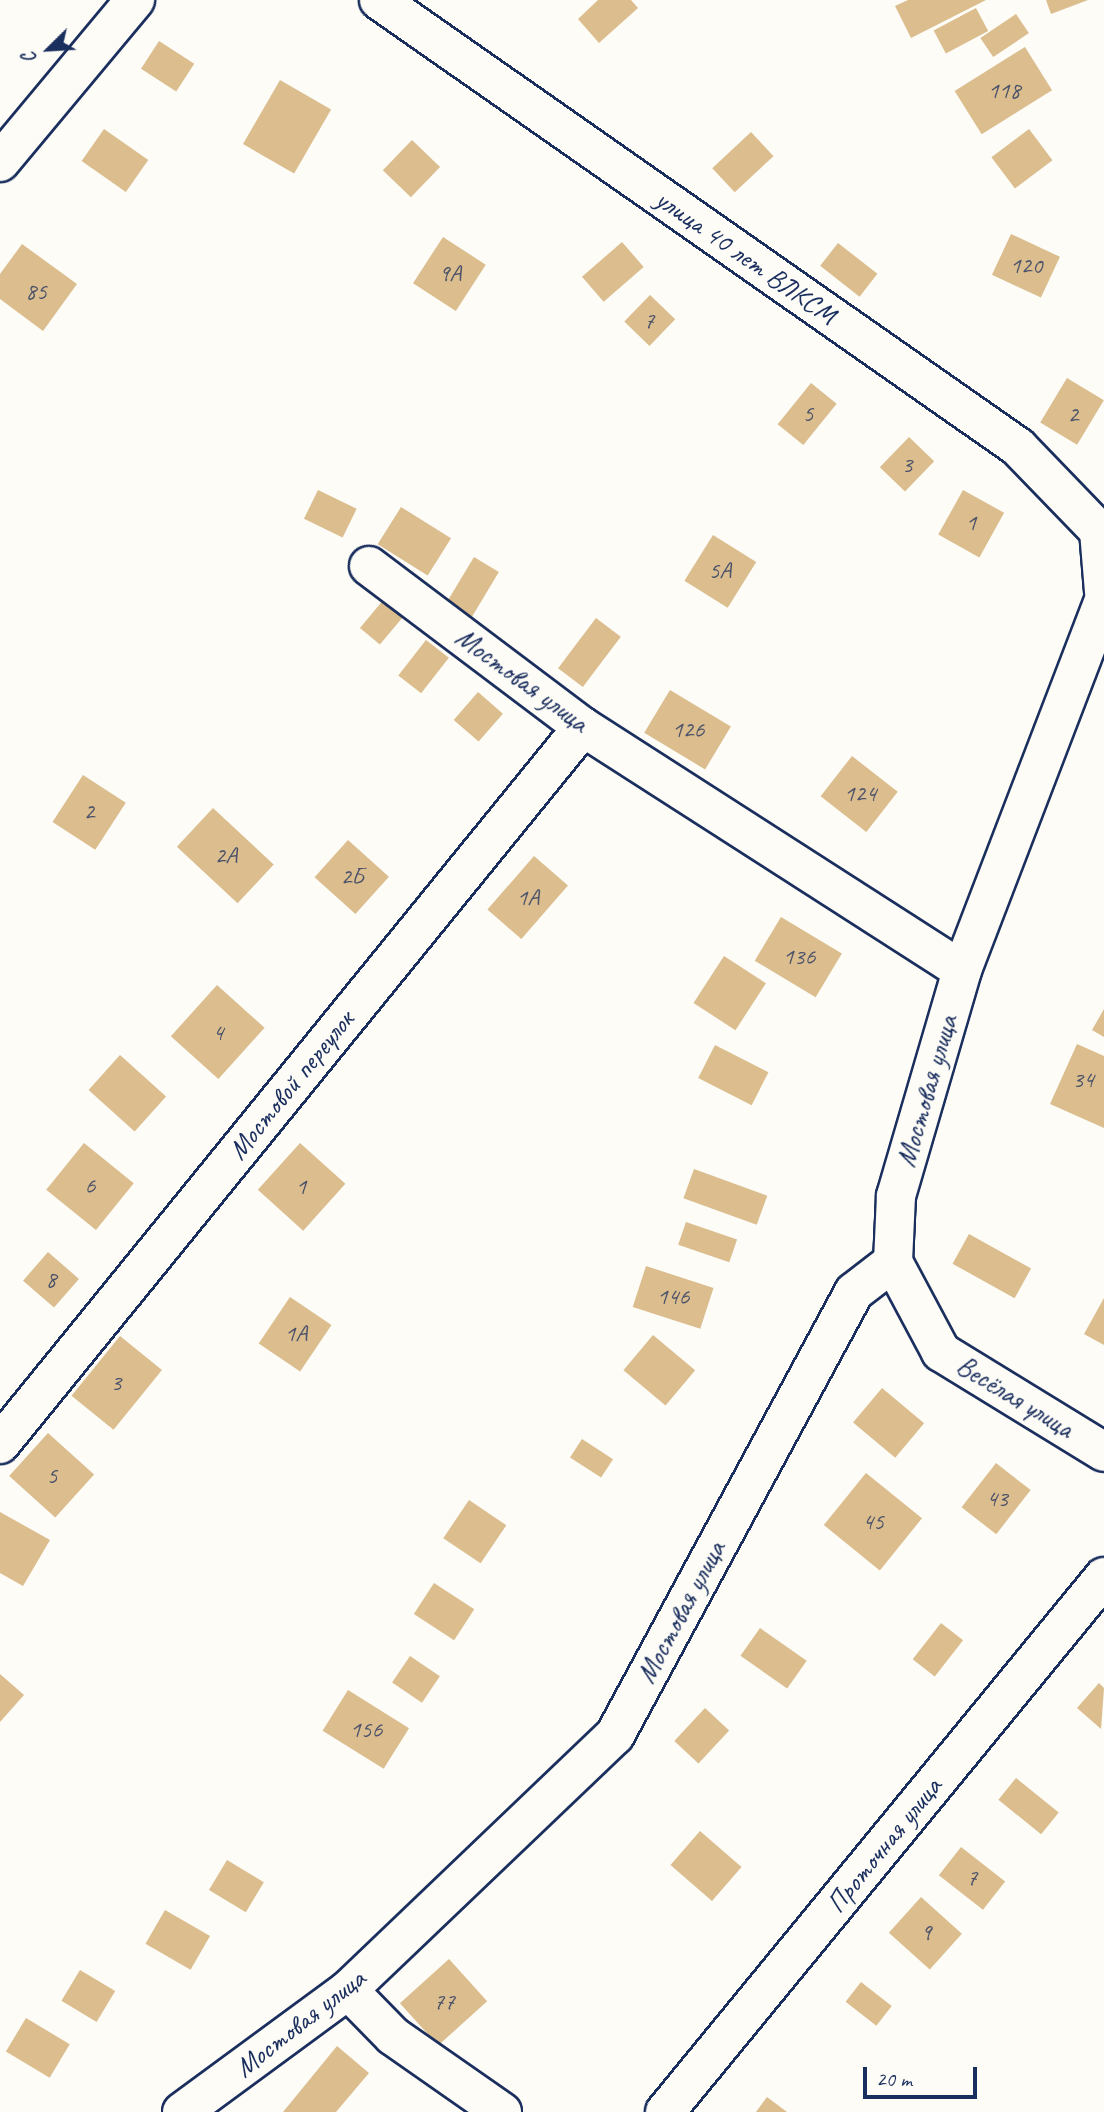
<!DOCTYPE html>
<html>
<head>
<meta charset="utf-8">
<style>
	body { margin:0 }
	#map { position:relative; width:1104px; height:2112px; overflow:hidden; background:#fdfcf7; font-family:Caveat,sans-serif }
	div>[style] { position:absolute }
	.building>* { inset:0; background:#dbbd8e; transform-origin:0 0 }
	.roads { filter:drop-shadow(2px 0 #1b2f5e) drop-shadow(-2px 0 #1b2f5e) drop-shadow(0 2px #1b2f5e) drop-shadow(0 -2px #1b2f5e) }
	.minor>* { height:38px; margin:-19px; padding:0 19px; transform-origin:19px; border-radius:19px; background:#fdfcf7 }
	span { translate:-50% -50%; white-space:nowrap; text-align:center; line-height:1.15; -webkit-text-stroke:5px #fdfcf7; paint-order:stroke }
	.number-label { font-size:24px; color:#4b526a }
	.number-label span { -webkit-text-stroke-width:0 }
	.street-label { font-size:28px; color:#1b2f5e }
	.north { position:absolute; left:14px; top:14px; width:70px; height:70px; -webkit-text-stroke:5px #fdfcf7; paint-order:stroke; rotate:246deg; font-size:19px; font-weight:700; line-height:28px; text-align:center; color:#1b2f5e }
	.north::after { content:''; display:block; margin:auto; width:24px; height:32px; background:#1b2f5e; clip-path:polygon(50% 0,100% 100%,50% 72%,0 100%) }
	.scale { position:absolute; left:863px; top:2067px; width:114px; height:32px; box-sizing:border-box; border:4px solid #1b2f5e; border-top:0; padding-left:9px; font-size:21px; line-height:24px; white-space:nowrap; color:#1b2f5e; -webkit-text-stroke:5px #fdfcf7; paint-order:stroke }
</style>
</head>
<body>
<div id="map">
	<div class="building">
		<i style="clip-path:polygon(598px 0,631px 0,638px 8px,599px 43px,578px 19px)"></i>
		<i style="clip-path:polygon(908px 0,986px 0,911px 38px,895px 6px)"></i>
		<i style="clip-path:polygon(1046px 0,1088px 0,1051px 14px)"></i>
		<i style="left:976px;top:8px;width:26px;height:48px;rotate:62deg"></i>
		<i style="left:1016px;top:14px;width:23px;height:43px;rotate:56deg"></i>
		<i style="left:159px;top:41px;width:42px;height:33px;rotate:33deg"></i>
		<i style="left:1025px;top:47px;width:51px;height:83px;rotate:58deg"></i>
		<i style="left:280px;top:80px;width:59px;height:74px;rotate:30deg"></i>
		<i style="left:104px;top:129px;width:54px;height:39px;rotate:35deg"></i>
		<i style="left:1029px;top:129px;width:39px;height:47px;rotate:53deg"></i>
		<i style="left:751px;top:132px;width:33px;height:53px;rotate:47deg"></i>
		<i style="left:412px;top:140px;width:39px;height:42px;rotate:44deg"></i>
		<i style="left:1011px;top:234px;width:54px;height:45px;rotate:25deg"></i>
		<i style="left:443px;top:237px;width:51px;height:55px;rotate:33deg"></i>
		<i style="left:622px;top:242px;width:33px;height:53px;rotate:49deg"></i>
		<i style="left:838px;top:243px;width:50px;height:29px;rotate:38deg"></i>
		<i style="clip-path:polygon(22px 244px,77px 284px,43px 331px,0 299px,0 274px)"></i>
		<i style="left:650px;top:295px;width:35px;height:37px;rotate:44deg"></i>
		<i style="left:1067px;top:378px;width:43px;height:52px;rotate:31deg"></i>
		<i style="left:811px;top:383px;width:33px;height:53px;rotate:39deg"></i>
		<i style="left:909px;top:437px;width:35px;height:42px;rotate:44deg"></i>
		<i style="left:318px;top:490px;width:43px;height:32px;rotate:26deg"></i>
		<i style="left:963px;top:490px;width:47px;height:51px;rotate:29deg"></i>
		<i style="left:401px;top:507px;width:59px;height:44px;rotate:32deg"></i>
		<i style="left:713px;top:535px;width:51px;height:54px;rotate:32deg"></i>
		<i style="left:474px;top:557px;width:29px;height:56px;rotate:31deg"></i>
		<i style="left:385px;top:598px;width:26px;height:39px;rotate:40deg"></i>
		<i style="left:596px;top:618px;width:31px;height:63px;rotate:37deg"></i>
		<i style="left:426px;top:640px;width:29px;height:45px;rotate:38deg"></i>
		<i style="left:670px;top:690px;width:71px;height:50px;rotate:31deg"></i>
		<i style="left:478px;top:692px;width:33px;height:37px;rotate:41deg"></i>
		<i style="left:852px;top:756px;width:58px;height:51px;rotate:38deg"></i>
		<i style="left:83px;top:775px;width:51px;height:56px;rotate:33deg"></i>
		<i style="left:213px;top:808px;width:83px;height:53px;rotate:43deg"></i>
		<i style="left:348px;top:840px;width:55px;height:50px;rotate:42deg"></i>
		<i style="left:534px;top:856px;width:45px;height:71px;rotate:41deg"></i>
		<i style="left:781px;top:917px;width:71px;height:51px;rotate:31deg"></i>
		<i style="left:724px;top:956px;width:50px;height:56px;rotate:33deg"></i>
		<i style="left:217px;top:985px;width:64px;height:69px;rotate:42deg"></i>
		<i style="clip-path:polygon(1104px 1009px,1104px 1037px,1092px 1030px)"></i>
		<i style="clip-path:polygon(1077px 1044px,1104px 1056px,1104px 1128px,1050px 1104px)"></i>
		<i style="left:715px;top:1045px;width:60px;height:37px;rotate:27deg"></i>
		<i style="left:120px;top:1055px;width:62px;height:47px;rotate:42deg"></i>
		<i style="left:84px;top:1143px;width:64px;height:60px;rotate:39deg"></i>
		<i style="left:300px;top:1143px;width:61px;height:63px;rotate:42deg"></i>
		<i style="left:694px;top:1169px;width:78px;height:31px;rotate:20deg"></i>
		<i style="left:686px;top:1222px;width:54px;height:24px;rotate:19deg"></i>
		<i style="left:969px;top:1234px;width:71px;height:34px;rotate:29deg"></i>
		<i style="left:48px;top:1252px;width:41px;height:38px;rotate:41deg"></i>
		<i style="left:646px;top:1266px;width:71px;height:43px;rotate:18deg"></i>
		<i style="left:290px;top:1297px;width:50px;height:56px;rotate:34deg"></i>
		<i style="clip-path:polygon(1104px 1298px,1104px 1345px,1084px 1334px)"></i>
		<i style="left:653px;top:1335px;width:55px;height:46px;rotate:40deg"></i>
		<i style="left:120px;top:1336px;width:54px;height:77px;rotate:39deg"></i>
		<i style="left:882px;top:1388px;width:55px;height:45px;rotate:40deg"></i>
		<i style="left:48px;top:1433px;width:62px;height:58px;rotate:42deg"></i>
		<i style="left:582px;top:1439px;width:37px;height:22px;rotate:33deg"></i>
		<i style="left:996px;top:1463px;width:44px;height:56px;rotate:38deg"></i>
		<i style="left:866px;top:1473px;width:72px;height:67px;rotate:39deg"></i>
		<i style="left:469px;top:1500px;width:45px;height:46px;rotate:34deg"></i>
		<i style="clip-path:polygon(0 1512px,50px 1540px,23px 1586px,0 1573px)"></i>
		<i style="left:434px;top:1583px;width:48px;height:37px;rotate:33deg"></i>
		<i style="left:941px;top:1623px;width:28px;height:46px;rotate:38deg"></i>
		<i style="left:760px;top:1628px;width:57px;height:34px;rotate:35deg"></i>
		<i style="left:410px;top:1656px;width:36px;height:32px;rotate:34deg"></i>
		<i style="clip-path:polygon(0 1674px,24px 1695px,0 1722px)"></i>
		<i style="clip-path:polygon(1099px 1683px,1104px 1688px,1101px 1729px,1077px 1708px)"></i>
		<i style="left:348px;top:1690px;width:72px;height:48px;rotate:32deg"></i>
		<i style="left:705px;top:1708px;width:33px;height:45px;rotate:43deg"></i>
		<i style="left:1016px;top:1778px;width:55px;height:28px;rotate:39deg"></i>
		<i style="left:700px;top:1831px;width:55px;height:45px;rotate:41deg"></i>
		<i style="left:961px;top:1847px;width:56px;height:36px;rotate:38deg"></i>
		<i style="left:227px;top:1860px;width:43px;height:35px;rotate:31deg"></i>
		<i style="left:921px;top:1897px;width:55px;height:48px;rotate:42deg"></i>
		<i style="left:165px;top:1910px;width:52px;height:39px;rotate:30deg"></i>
		<i style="left:449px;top:1959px;width:57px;height:66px;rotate:48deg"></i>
		<i style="left:80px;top:1970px;width:41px;height:36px;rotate:31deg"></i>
		<i style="left:861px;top:1982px;width:39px;height:25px;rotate:38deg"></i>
		<i style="left:26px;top:2018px;width:51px;height:39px;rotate:31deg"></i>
		<i style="clip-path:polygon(337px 2046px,369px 2073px,336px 2112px,283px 2112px)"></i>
		<i style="clip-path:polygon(767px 2097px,787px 2112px,756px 2112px)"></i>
	</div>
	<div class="roads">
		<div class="minor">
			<i style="left:379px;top:0;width:780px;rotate:34.97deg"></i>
			<i style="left:1018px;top:447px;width:117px;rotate:46deg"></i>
			<i style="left:0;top:162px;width:211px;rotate:-50.2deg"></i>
			<i style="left:1099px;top:531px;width:61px;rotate:85.3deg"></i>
			<i style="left:369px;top:566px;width:268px;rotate:37deg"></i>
			<i style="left:583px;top:727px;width:450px;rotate:32.7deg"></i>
			<i style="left:893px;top:1262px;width:102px;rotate:61.9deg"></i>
			<i style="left:941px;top:1352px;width:191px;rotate:31.5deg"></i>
			<i style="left:0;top:1444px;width:924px;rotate:-50.89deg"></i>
			<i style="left:348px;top:1990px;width:64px;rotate:45.6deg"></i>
			<i style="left:393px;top:2036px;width:133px;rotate:34.9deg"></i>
			<i style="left:182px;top:2112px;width:206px;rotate:-36.3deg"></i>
			<i style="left:348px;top:1990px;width:369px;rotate:-43.7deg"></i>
			<i style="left:615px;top:1735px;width:503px;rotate:-61.65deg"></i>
			<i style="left:854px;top:1292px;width:49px;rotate:-37.6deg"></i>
			<i style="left:893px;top:1262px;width:66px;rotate:-87.4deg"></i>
			<i style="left:896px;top:1196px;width:235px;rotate:-73.7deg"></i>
			<i style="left:962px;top:970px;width:395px;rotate:-69deg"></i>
			<i style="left:665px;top:2112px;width:692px;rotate:-50.63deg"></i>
		</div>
	</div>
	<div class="number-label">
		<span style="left:1004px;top:91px">118</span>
		<span style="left:1026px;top:266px">120</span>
		<span style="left:450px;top:274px">9А</span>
		<span style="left:36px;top:292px">85</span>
		<span style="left:649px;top:321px">7</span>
		<span style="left:808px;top:414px">5</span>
		<span style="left:1073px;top:415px">2</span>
		<span style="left:907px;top:465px">3</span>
		<span style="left:971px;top:523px">1</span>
		<span style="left:720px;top:571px">5А</span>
		<span style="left:688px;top:730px">126</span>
		<span style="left:860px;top:794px">124</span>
		<span style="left:89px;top:812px">2</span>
		<span style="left:226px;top:856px">2А</span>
		<span style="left:352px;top:877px">2Б</span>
		<span style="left:528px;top:898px">1А</span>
		<span style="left:799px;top:957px">136</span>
		<span style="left:218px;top:1033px">4</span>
		<span style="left:1083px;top:1080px">34</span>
		<span style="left:90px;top:1186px">6</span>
		<span style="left:301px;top:1187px">1</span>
		<span style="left:51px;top:1280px">8</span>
		<span style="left:673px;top:1297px">146</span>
		<span style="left:296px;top:1334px">1А</span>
		<span style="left:116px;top:1383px">3</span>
		<span style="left:52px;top:1476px">5</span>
		<span style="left:997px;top:1499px">43</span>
		<span style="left:873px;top:1522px">45</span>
		<span style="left:366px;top:1730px">156</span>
		<span style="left:972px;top:1878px">7</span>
		<span style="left:926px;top:1933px">9</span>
		<span style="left:444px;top:2002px">77</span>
	</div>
	<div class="street-label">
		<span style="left:746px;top:257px;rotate:35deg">улица 40 лет ВЛКСМ</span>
		<span style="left:522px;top:680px;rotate:36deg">Мостовая улица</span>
		<span style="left:291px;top:1085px;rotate:-51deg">Мостовой переулок</span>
		<span style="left:927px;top:1091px;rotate:-74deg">Мостовая улица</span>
		<span style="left:1015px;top:1397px;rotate:31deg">Весёлая улица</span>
		<span style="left:681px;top:1612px;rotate:-62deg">Мостовая улица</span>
		<span style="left:884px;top:1845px;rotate:-51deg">Проточная улица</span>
		<span style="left:300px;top:2023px;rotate:-38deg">Мостовая улица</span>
	</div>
	<div class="north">С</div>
	<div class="scale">20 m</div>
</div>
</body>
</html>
